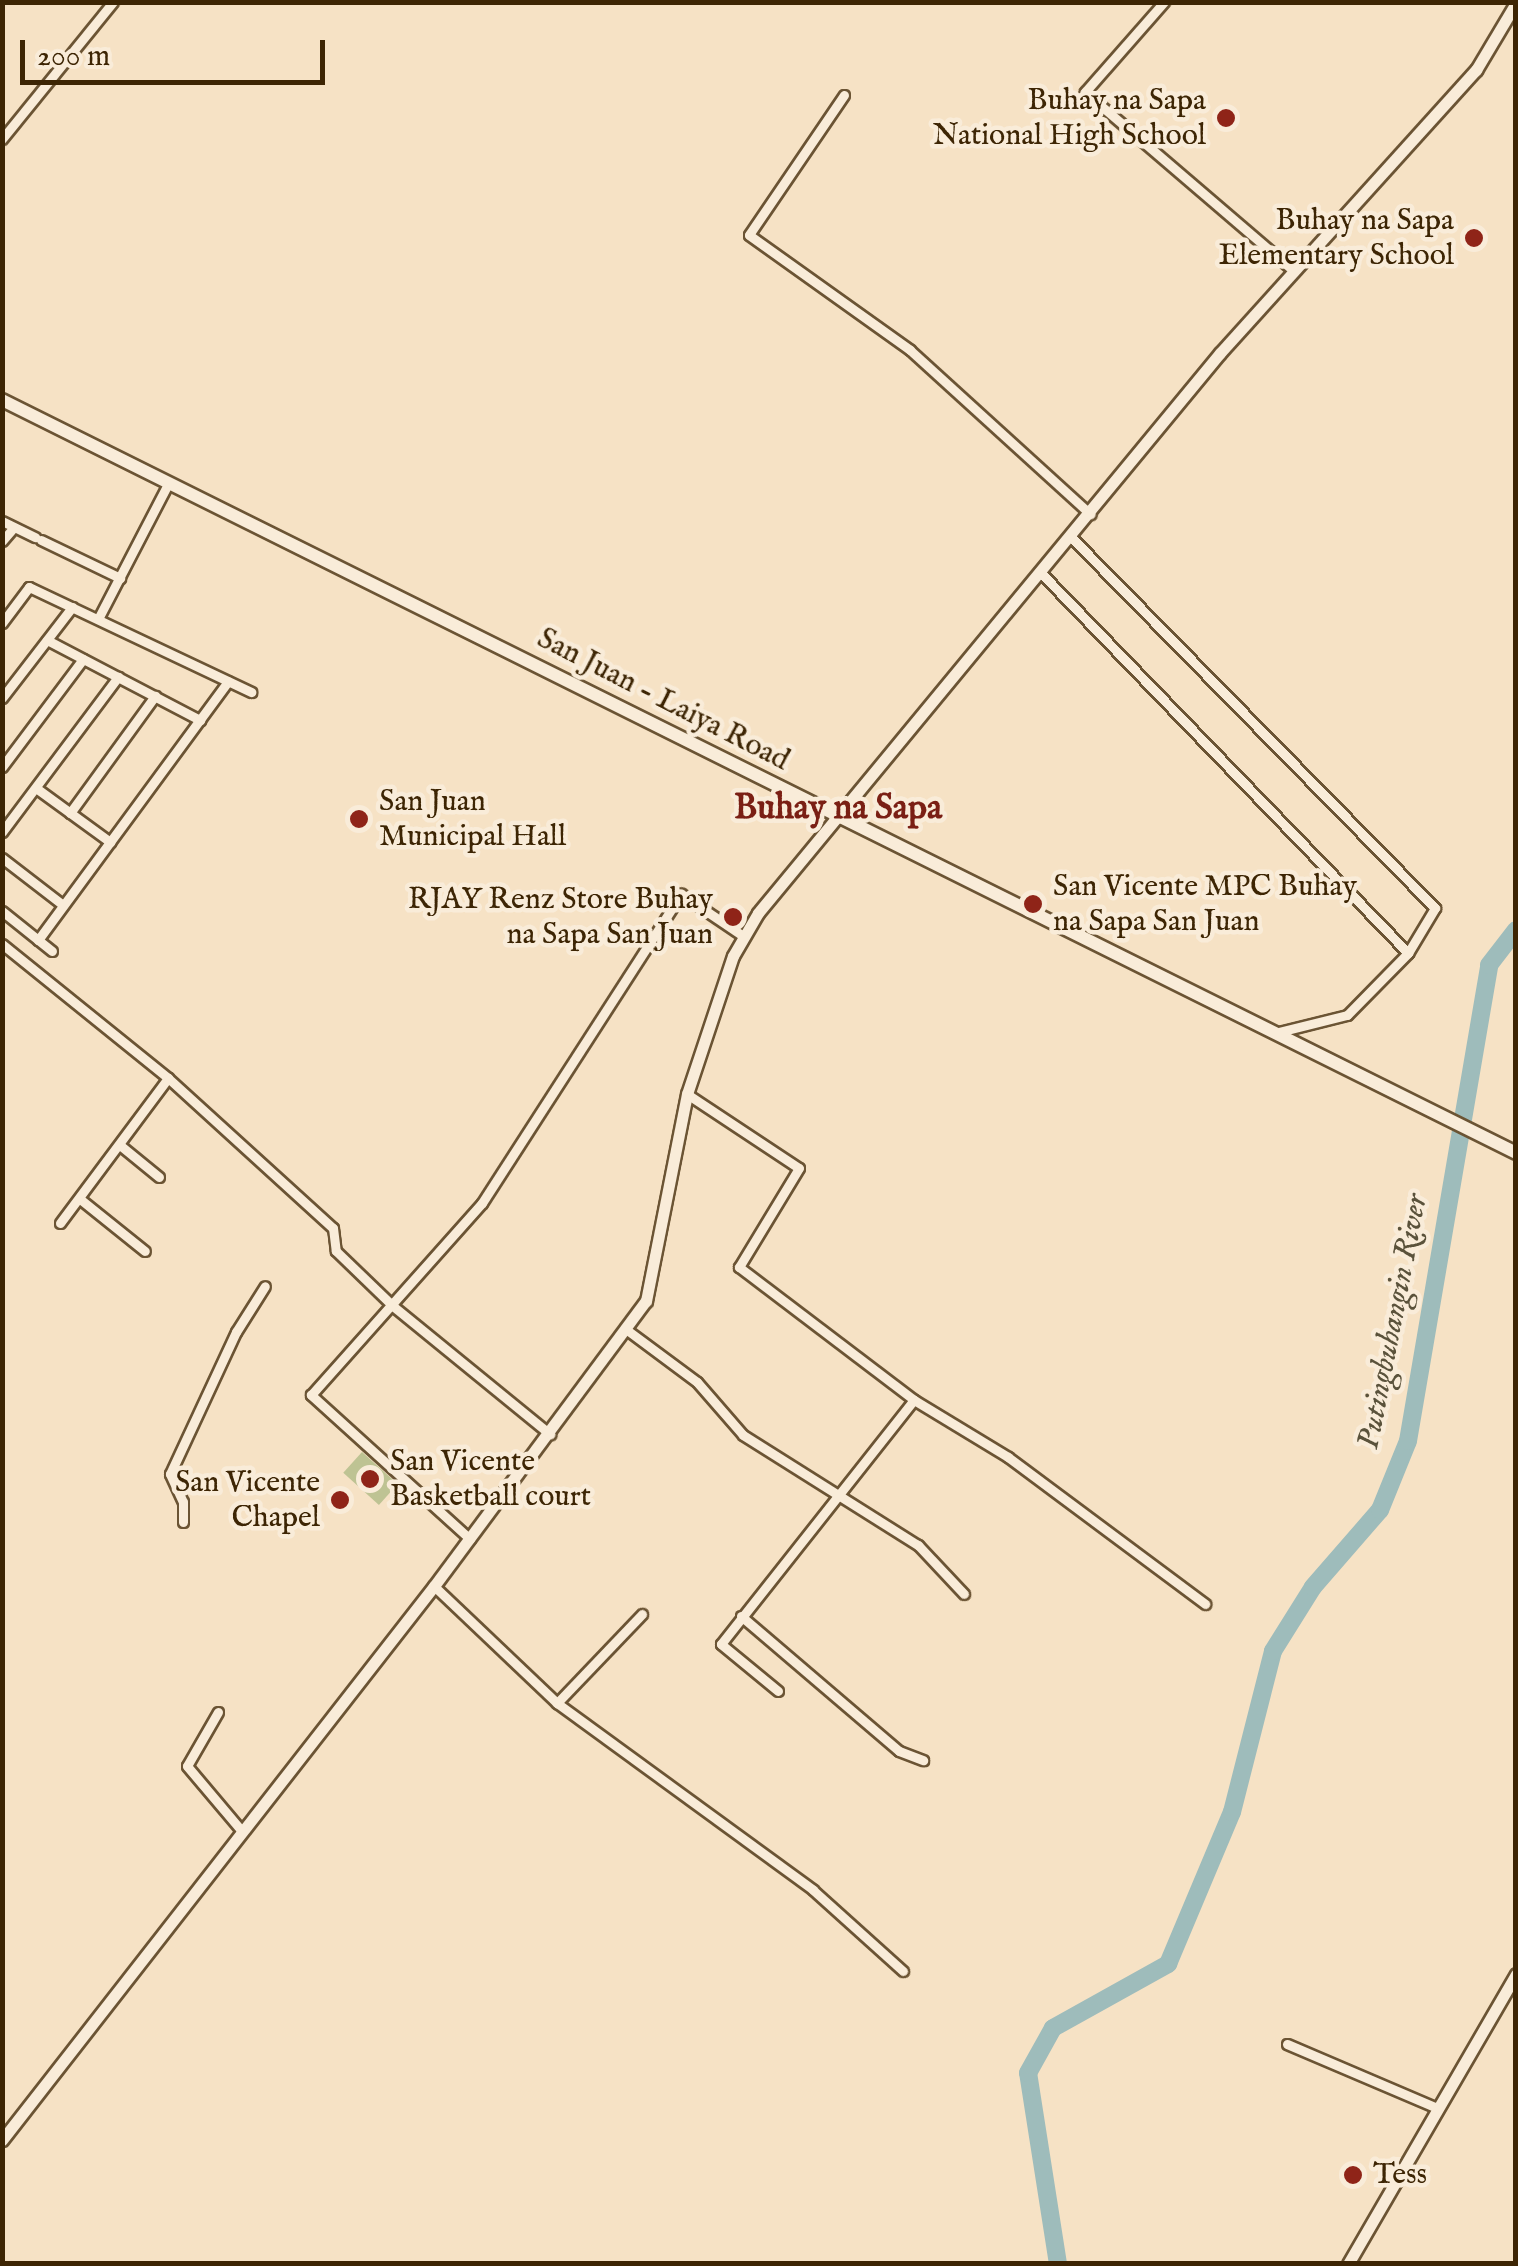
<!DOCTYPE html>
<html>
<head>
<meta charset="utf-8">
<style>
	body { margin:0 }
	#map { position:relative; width:1518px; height:2266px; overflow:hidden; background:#f6e2c5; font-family:"IM FELL English",serif }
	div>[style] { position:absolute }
	.green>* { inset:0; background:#bec393; transform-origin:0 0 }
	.river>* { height:18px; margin:-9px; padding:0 9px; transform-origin:9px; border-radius:9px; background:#9ebcbb }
	.roads { filter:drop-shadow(2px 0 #6b5434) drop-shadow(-2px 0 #6b5434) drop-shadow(0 2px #6b5434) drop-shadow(0 -2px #6b5434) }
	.minor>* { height:9px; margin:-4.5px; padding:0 4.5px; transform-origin:4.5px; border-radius:4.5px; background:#f9ecd9 }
	.tertiary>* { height:11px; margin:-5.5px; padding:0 5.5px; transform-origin:5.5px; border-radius:5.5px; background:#f9ecd9 }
	.secondary>* { height:12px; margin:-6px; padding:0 6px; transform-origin:6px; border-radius:6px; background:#f9ecd9 }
	.dots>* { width:28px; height:28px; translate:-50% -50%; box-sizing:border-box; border:5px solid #f9ecd9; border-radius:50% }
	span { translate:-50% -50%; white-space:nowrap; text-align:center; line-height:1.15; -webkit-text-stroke:9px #f9ecd9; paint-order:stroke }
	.poi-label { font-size:30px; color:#3d2504 }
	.right { translate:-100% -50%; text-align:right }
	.left { translate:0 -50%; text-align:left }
	.street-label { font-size:30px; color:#3d2504 }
	.water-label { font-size:32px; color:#5a523b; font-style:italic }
	.quarter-label { font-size:35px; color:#7a1f14; font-weight:700 }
	.frame { position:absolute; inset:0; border:5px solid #3d2504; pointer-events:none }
	.scale { position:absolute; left:20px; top:40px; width:305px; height:45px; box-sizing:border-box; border:5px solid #3d2504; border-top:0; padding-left:12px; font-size:30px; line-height:35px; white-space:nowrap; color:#3d2504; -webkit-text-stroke:8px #f9ecd9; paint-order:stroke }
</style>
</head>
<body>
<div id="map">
	<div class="green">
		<i style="left:362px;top:1452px;width:48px;height:28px;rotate:42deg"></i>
	</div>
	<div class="river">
		<i style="left:1058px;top:2264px;width:193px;rotate:-98.9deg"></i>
		<i style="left:1028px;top:2073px;width:51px;rotate:-60.9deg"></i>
		<i style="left:1053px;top:2028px;width:132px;rotate:-29.1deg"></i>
		<i style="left:1168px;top:1964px;width:165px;rotate:-67.2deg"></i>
		<i style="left:1232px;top:1812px;width:166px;rotate:-75.7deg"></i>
		<i style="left:1273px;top:1651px;width:75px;rotate:-58deg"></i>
		<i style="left:1313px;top:1587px;width:102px;rotate:-49deg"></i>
		<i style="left:1380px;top:1510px;width:74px;rotate:-67.9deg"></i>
		<i style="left:1408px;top:1441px;width:483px;rotate:-80.3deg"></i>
		<i style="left:1489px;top:965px;width:44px;rotate:-52.4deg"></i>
	</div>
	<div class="roads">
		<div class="minor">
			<i style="left:1164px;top:2px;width:120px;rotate:131.3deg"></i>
			<i style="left:1085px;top:92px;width:275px;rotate:40.6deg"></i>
			<i style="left:844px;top:95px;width:169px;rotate:124.2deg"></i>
			<i style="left:749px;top:235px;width:198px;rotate:35.5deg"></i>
			<i style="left:910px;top:350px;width:244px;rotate:42.3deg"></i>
			<i style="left:2px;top:139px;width:176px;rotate:-51deg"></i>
			<i style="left:2px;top:521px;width:37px;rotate:26deg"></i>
			<i style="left:1071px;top:537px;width:520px;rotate:45.55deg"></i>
			<i style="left:1435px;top:908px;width:52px;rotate:121deg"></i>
			<i style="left:1408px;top:953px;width:87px;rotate:134.5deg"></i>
			<i style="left:1347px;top:1015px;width:75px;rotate:166.1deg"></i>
			<i style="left:41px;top:540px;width:88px;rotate:25.7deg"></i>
			<i style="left:2px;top:541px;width:18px;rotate:-49deg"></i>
			<i style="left:1042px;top:574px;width:527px;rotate:46deg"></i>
			<i style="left:98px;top:619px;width:154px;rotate:-62.6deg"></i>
			<i style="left:2px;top:623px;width:45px;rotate:-53.1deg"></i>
			<i style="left:29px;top:587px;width:246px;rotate:25.3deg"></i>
			<i style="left:47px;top:640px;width:173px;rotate:27.6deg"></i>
			<i style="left:2px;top:698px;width:115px;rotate:-52.4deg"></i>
			<i style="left:2px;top:767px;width:135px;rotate:-53.1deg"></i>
			<i style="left:36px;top:788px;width:92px;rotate:36.1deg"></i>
			<i style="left:70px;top:813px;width:145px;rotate:-54deg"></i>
			<i style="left:2px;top:832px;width:194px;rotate:-53.2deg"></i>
			<i style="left:2px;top:858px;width:77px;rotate:37.6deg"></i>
			<i style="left:2px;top:911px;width:64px;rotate:38.7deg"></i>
			<i style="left:38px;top:940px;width:321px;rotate:-53.7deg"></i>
			<i style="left:2px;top:944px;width:213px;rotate:38.9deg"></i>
			<i style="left:168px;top:1078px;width:223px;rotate:42.3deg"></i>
			<i style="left:333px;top:1228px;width:23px;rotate:83deg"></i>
			<i style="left:336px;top:1251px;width:79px;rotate:44deg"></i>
			<i style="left:393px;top:1306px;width:203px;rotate:39.2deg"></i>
			<i style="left:687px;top:1094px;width:134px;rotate:33.5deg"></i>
			<i style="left:799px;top:1168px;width:116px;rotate:121.2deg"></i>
			<i style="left:739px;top:1267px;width:220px;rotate:37.2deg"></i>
			<i style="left:914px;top:1400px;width:110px;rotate:31.2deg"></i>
			<i style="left:1008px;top:1457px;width:246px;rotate:36.7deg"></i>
			<i style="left:121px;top:1146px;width:49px;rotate:39.2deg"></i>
			<i style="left:80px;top:1199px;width:83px;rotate:38.7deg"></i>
			<i style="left:60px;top:1223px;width:181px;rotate:-53.3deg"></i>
			<i style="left:627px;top:1330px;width:87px;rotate:36.6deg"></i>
			<i style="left:697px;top:1382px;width:70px;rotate:49deg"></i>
			<i style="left:743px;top:1435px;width:207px;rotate:32.2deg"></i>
			<i style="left:918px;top:1545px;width:67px;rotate:46.8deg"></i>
			<i style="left:183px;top:1522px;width:20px;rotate:-90deg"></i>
			<i style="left:183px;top:1502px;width:31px;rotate:-115deg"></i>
			<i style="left:170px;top:1474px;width:157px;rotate:-65.1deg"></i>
			<i style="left:236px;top:1332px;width:54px;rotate:-57.8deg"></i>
			<i style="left:470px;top:1539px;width:215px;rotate:-137.8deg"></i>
			<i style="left:311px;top:1395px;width:257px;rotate:-48.3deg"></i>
			<i style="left:482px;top:1203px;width:368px;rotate:-57.2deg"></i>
			<i style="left:681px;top:894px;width:75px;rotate:34.1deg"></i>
			<i style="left:434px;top:1586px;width:170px;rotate:43.6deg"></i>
			<i style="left:557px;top:1703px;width:317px;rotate:36.1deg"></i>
			<i style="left:813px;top:1890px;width:121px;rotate:42deg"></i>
			<i style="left:741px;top:1616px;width:208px;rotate:40.5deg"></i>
			<i style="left:899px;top:1751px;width:26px;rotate:21deg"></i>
			<i style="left:778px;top:1691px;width:74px;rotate:-140.5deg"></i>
			<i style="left:721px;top:1644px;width:311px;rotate:-51.7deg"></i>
			<i style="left:557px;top:1703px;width:123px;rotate:-46.3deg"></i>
			<i style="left:218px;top:1712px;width:62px;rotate:119.9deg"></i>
			<i style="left:187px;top:1766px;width:82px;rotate:49.9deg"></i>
			<i style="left:1287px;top:2044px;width:161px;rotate:23.1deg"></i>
		</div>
		<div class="tertiary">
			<i style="left:2px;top:2140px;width:703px;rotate:-52.05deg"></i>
			<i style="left:434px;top:1586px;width:355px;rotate:-53.4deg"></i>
			<i style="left:646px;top:1301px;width:211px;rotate:-78.8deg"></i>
			<i style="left:687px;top:1094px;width:145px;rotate:-71.6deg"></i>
			<i style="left:733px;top:956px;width:50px;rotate:-59.8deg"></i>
			<i style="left:758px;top:913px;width:726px;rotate:-50.48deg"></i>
			<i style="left:1220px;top:353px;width:382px;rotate:-47.9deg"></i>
			<i style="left:1476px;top:70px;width:78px;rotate:-59.2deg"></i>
			<i style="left:1348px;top:2264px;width:335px;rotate:-59.9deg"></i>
		</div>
		<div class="secondary">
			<i style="left:2px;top:400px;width:1691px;rotate:26.44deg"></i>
		</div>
	</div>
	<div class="dots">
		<i style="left:1226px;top:118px;background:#8f2418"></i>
		<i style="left:1474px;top:238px;background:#8f2418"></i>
		<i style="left:359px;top:819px;background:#8f2418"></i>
		<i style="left:1033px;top:904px;background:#8f2418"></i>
		<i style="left:733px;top:917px;background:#8f2418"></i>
		<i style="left:370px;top:1479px;background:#8f2418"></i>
		<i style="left:340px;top:1500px;background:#8f2418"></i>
		<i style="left:1353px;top:2175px;background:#8f2418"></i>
	</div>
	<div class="poi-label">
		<span class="right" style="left:1206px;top:118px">Buhay na Sapa<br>National High School</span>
		<span class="right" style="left:1454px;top:238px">Buhay na Sapa<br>Elementary School</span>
		<span class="left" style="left:379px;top:819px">San Juan<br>Municipal Hall</span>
		<span class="left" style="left:1053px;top:904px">San Vicente MPC Buhay<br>na Sapa San Juan</span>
		<span class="right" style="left:713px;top:917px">RJAY Renz Store Buhay<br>na Sapa San Juan</span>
		<span class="left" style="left:390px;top:1479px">San Vicente<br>Basketball court</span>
		<span class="right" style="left:320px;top:1500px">San Vicente<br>Chapel</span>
		<span class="left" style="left:1373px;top:2175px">Tess</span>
	</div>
	<div class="street-label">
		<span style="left:663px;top:700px;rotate:27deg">San Juan - Laiya Road</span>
	</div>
	<div class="water-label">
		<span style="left:1394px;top:1322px;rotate:-79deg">Putingbuhangin River</span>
	</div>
	<div class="quarter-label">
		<span style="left:838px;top:809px">Buhay na Sapa</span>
	</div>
	<div class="frame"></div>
	<div class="scale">200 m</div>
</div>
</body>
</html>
